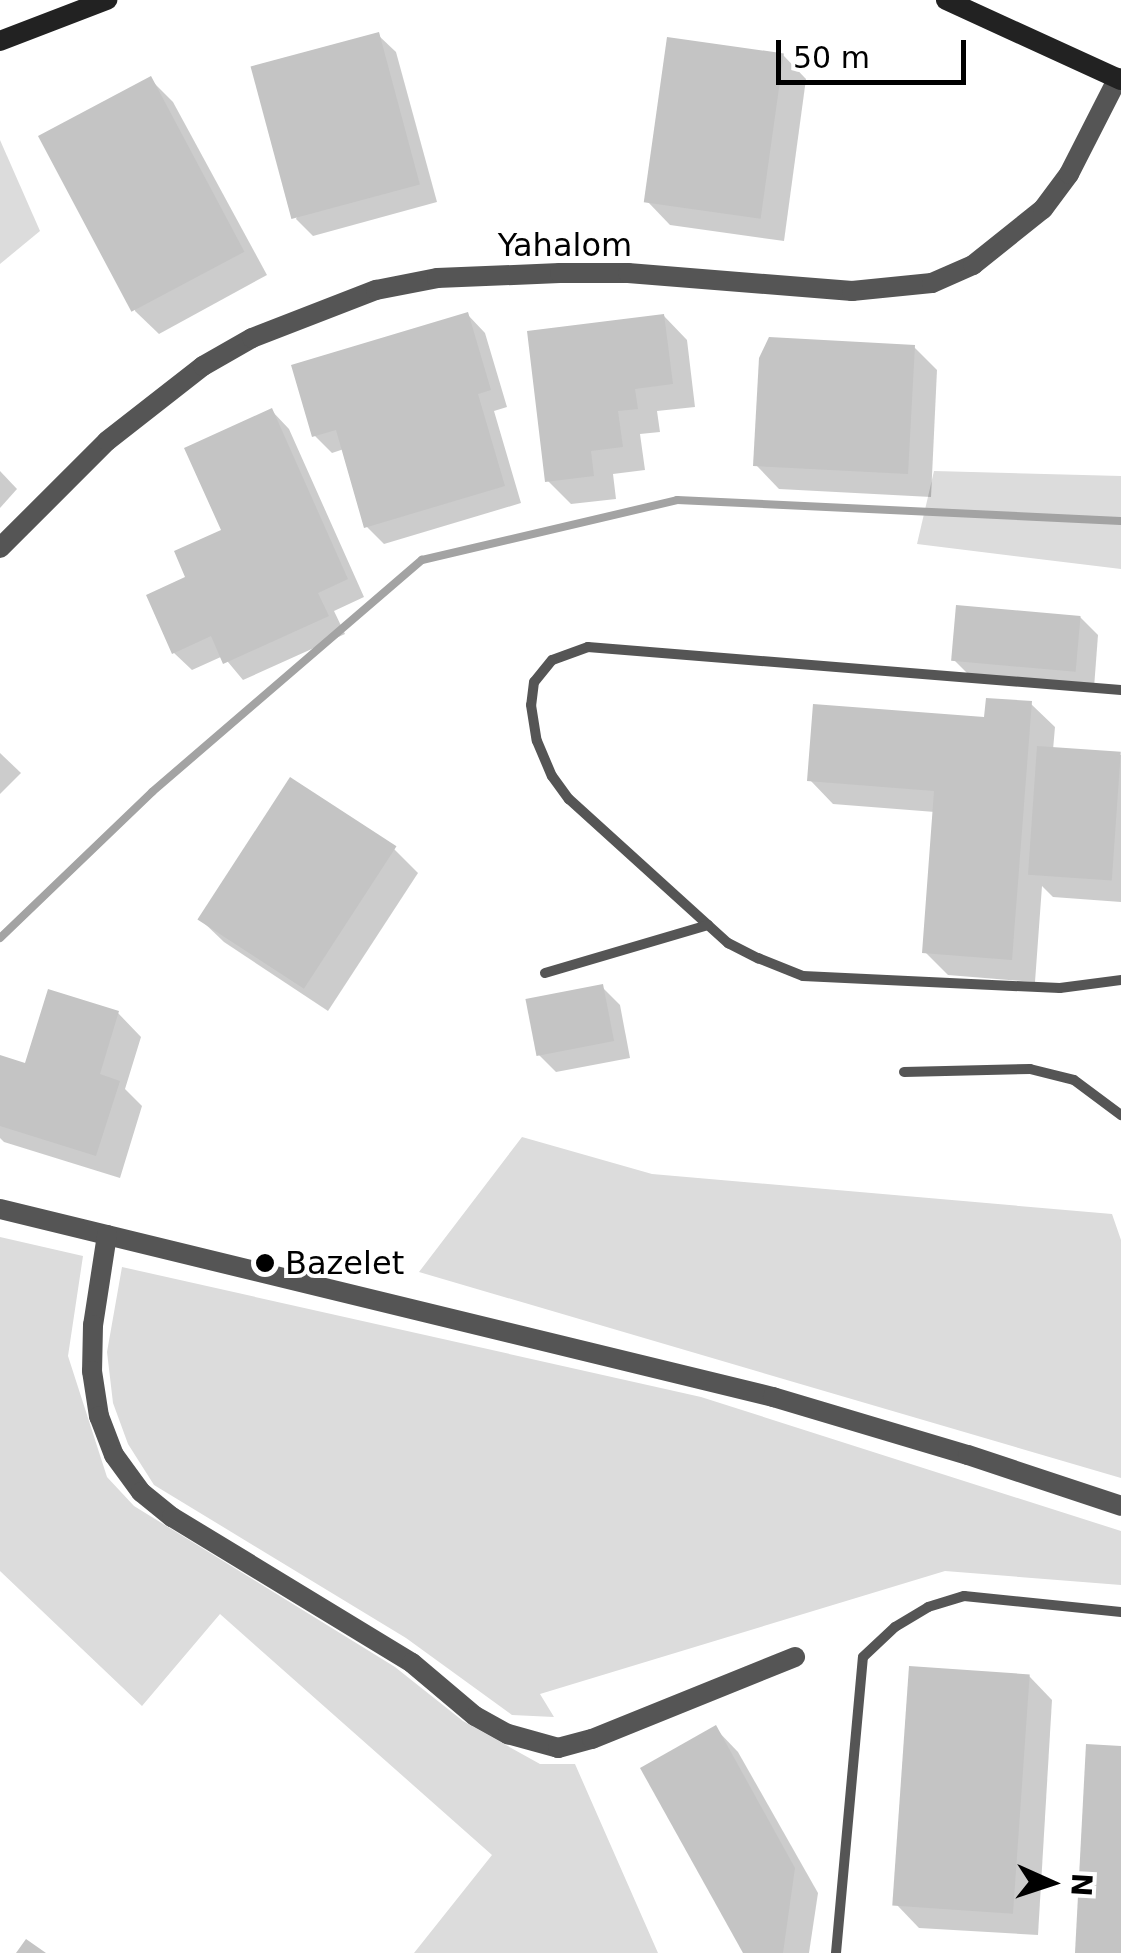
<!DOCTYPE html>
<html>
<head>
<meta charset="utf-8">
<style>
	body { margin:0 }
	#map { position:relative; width:1121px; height:1953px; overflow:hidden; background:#fff; font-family:"DejaVu Sans",sans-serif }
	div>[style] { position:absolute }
	.green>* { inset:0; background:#dcdcdc }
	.shadow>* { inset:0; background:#0003 }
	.stream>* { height:8px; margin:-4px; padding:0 4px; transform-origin:4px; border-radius:4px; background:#a3a3a3 }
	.building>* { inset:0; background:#c4c4c4; transform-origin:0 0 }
	.lane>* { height:10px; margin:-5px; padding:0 5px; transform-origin:5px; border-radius:5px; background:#555 }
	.street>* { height:20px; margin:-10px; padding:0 10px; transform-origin:10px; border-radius:10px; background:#555 }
	.secondary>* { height:20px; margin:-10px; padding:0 10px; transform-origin:10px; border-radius:10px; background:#222 }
	.dots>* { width:28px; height:28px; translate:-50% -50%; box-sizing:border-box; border:5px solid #fff; border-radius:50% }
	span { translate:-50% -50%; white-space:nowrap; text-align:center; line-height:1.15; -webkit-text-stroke:8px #fff; paint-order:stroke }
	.street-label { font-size:32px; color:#000 }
	.poi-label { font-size:32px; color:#000 }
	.left { translate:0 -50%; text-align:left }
	.north { position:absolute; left:1001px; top:1833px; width:100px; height:100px; -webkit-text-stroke:8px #fff; paint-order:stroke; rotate:93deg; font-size:28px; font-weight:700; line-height:40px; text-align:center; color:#000 }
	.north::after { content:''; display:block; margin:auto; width:35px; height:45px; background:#000; clip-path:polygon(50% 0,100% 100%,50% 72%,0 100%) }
	.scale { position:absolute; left:776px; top:40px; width:190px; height:45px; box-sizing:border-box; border:5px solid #000; border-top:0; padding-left:12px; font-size:30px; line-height:35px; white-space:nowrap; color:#000; -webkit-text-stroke:8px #fff; paint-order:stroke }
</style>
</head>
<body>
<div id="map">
	<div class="green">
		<i style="clip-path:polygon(0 140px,40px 231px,0 264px)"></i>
		<i style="clip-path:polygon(934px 471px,1121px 476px,1121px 569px,917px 544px)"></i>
		<i style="clip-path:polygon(522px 1137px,652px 1174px,1112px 1214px,1121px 1240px,1121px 1478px,419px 1272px)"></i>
		<i style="clip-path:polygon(0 1237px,83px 1256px,68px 1356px,107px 1477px,134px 1506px,395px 1667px,463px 1721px,540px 1764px,575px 1764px,658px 1953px,414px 1953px,492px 1855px,220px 1614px,142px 1706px,0 1571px)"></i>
		<i style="clip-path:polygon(122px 1267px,701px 1397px,1121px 1531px,1121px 1585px,945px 1571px,540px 1694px,554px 1717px,512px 1715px,406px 1638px,154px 1485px,128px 1444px,113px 1403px,107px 1352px)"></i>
	</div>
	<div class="shadow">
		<i style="clip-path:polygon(378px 35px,396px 52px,437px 202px,313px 236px,296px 219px)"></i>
		<i style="clip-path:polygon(783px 55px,806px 79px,784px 241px,670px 225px,647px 201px)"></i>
		<i style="clip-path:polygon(150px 79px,173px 102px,267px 275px,159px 334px,135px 311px)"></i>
		<i style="clip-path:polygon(468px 315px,485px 333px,507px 407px,494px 411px,521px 503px,384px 544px,366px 526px,344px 449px,332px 453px,314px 435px)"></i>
		<i style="clip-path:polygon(664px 316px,687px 340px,695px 407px,657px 411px,660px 432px,640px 434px,645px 470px,613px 474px,616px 499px,571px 504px,548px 481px)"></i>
		<i style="clip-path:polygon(914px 347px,937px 370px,931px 497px,779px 489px,756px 465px)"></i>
		<i style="clip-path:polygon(272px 411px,289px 429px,364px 597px,334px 611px,345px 634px,243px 680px,223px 656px,192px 670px,174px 653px,188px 579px,225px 531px)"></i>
		<i style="clip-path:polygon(0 471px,17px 489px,0 508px)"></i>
		<i style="clip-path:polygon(1080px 617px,1098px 635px,1094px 688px,972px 678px,954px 660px)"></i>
		<i style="clip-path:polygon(1031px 704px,1055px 727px,1053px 750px,1121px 755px,1121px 902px,1053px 897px,1042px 886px,1035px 982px,948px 975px,925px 952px,935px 812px,833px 804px,810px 780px)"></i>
		<i style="clip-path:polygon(0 753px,21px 773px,0 794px)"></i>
		<i style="clip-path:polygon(394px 849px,418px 873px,328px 1011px,224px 942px,200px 919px)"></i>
		<i style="clip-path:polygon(602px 987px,620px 1005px,630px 1058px,556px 1072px,538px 1054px)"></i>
		<i style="clip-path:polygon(118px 1013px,141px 1037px,125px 1089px,142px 1106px,120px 1178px,4px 1142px,0 1138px,0 1058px,27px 1067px)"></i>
		<i style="clip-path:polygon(1029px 1676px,1052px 1700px,1038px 1935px,919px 1928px,896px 1904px)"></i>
		<i style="clip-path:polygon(715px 1728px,738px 1752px,818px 1893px,809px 1953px,746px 1953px)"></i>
	</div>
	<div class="stream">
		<i style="left:0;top:938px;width:211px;rotate:-43.8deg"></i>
		<i style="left:152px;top:792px;width:356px;rotate:-40.7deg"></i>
		<i style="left:422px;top:560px;width:262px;rotate:-13.2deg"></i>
		<i style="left:677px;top:500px;width:444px;rotate:2.7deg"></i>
	</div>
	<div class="building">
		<i style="left:379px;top:32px;width:158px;height:133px;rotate:75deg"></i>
		<i style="left:667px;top:37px;width:118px;height:167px;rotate:8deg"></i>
		<i style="left:151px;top:76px;width:199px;height:128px;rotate:62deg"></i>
		<i style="clip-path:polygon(468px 312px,491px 390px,478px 394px,505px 486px,364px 528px,336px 430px,312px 437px,291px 365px)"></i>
		<i style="clip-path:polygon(664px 314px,673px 384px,635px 389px,638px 409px,618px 411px,623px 447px,591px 451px,594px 476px,545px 482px,527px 331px)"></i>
		<i style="clip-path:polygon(769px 337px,915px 345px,908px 474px,753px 466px,759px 358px)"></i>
		<i style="clip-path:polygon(272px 408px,348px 579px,318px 593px,329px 616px,223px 664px,211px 636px,172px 654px,146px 595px,185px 577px,174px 551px,221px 530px,184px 448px)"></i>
		<i style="left:956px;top:605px;width:125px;height:56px;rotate:5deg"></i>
		<i style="clip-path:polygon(986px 698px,1032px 701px,1012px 960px,922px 953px,934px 791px,807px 781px,813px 704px,984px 717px)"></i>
		<i style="left:1037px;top:746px;width:84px;height:129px;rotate:4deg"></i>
		<i style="left:290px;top:777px;width:127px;height:170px;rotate:33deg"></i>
		<i style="left:603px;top:984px;width:58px;height:79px;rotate:79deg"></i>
		<i style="clip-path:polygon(48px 989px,119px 1011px,100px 1074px,120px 1081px,96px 1156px,0 1126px,0 1055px,25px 1063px)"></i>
		<i style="left:909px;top:1666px;width:121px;height:240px;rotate:4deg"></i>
		<i style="clip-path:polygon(716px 1725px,795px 1868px,783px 1953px,743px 1953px,640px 1768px)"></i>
		<i style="clip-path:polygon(1086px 1744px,1121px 1746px,1121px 1953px,1075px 1953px)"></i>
		<i style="clip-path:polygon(26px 1939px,46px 1953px,16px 1953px)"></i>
	</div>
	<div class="lane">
		<i style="left:1121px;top:690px;width:535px;rotate:-175.39deg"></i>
		<i style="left:588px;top:647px;width:38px;rotate:160deg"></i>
		<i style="left:552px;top:660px;width:28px;rotate:129deg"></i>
		<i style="left:534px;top:682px;width:23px;rotate:97deg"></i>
		<i style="left:531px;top:705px;width:36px;rotate:81deg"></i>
		<i style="left:537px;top:741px;width:38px;rotate:67deg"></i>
		<i style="left:552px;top:776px;width:29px;rotate:54deg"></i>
		<i style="left:569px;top:799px;width:215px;rotate:42.2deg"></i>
		<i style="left:728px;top:943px;width:34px;rotate:27deg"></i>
		<i style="left:758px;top:958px;width:48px;rotate:21.8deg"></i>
		<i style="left:803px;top:976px;width:257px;rotate:2.7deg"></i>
		<i style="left:1060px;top:988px;width:62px;rotate:-7.5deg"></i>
		<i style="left:545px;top:973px;width:170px;rotate:-16.4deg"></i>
		<i style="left:904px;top:1072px;width:126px;rotate:-1.4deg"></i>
		<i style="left:1030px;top:1069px;width:45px;rotate:14deg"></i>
		<i style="left:1074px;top:1080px;width:59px;rotate:36.7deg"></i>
		<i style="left:836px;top:1953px;width:297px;rotate:-84.8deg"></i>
		<i style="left:863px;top:1657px;width:44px;rotate:-43.2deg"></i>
		<i style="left:895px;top:1627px;width:39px;rotate:-31deg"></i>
		<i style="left:928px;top:1607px;width:38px;rotate:-17deg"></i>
		<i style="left:964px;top:1596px;width:158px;rotate:5.8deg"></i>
	</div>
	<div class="street">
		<i style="left:0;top:548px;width:151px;rotate:-45deg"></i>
		<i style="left:107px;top:441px;width:122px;rotate:-38deg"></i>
		<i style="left:203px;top:366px;width:56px;rotate:-29.7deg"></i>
		<i style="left:252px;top:338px;width:133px;rotate:-21.2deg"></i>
		<i style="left:376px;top:290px;width:62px;rotate:-11.1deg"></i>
		<i style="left:437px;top:278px;width:123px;rotate:-2.3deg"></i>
		<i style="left:560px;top:273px;width:68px"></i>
		<i style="left:628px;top:273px;width:225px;rotate:4.6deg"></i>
		<i style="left:852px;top:291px;width:80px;rotate:-5.7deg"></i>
		<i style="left:932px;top:283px;width:45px;rotate:-23.7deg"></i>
		<i style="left:973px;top:265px;width:90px;rotate:-38.7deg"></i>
		<i style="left:1043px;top:209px;width:44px;rotate:-53.4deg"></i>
		<i style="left:1069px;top:174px;width:108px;rotate:-63deg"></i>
		<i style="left:0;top:1209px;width:796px;rotate:13.67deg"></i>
		<i style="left:773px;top:1397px;width:203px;rotate:16.6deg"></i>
		<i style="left:968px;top:1455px;width:161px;rotate:18.4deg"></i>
		<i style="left:107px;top:1235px;width:91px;rotate:98.8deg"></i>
		<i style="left:93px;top:1325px;width:46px;rotate:91.2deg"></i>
		<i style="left:92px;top:1371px;width:46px;rotate:81.2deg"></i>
		<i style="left:99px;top:1416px;width:42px;rotate:69deg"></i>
		<i style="left:114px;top:1455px;width:46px;rotate:53.9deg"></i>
		<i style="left:141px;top:1492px;width:40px;rotate:39deg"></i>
		<i style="left:172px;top:1517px;width:281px;rotate:31.3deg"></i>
		<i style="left:412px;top:1663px;width:82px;rotate:40.1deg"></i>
		<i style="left:475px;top:1716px;width:38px;rotate:29deg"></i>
		<i style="left:508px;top:1734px;width:52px;rotate:15.6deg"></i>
		<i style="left:558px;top:1748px;width:35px;rotate:-15deg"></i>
		<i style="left:592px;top:1739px;width:219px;rotate:-22deg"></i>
	</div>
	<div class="secondary">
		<i style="left:946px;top:0;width:192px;rotate:24.6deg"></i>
		<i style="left:0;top:41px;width:115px;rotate:-21deg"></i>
	</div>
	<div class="dots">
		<i style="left:265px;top:1263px;background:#000"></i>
	</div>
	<div class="street-label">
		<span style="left:565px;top:245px">Yahalom</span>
	</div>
	<div class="poi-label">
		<span class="left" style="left:285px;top:1263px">Bazelet</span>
	</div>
	<div class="north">N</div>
	<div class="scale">50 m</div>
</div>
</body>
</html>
